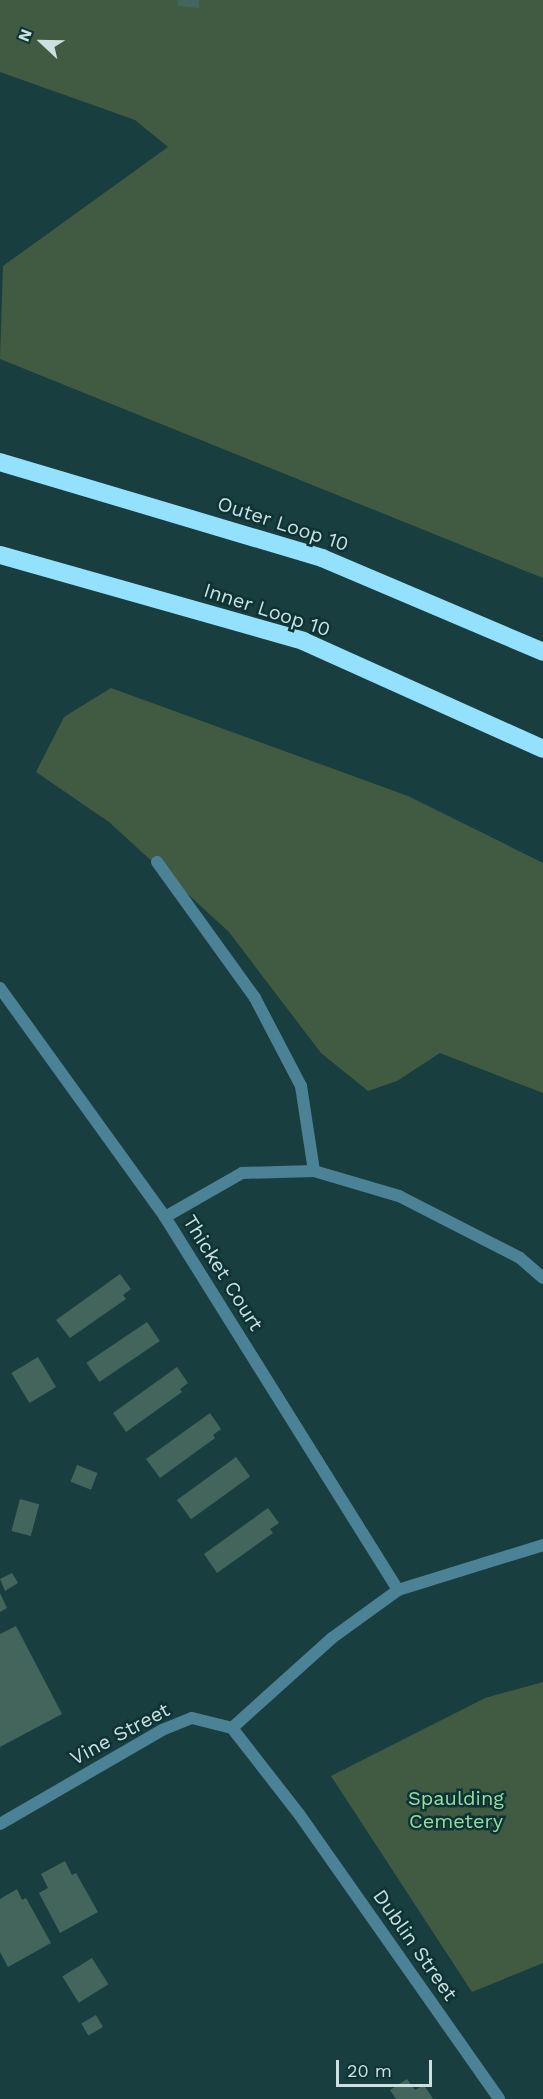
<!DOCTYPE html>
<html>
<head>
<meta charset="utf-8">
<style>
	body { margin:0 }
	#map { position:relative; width:543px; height:2099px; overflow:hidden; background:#183e3f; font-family:"Work Sans",sans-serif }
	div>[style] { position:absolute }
	.green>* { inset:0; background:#415b43 }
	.building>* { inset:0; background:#44655b; transform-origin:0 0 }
	.service>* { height:12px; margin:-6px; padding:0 6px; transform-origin:6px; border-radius:6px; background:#4c8295 }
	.minor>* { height:12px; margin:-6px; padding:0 6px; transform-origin:6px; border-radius:6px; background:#4c8295 }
	.motorway>* { height:18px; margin:-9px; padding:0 9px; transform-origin:9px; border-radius:9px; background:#94e1fe }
	span { translate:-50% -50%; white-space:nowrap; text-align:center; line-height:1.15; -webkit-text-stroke:5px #0d3335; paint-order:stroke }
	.street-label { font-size:20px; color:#cce0e0 }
	.park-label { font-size:20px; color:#97dd9e }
	.north { position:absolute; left:12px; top:12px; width:60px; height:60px; -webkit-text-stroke:4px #0d3335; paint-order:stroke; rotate:292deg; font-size:16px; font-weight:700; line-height:24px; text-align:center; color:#cce0e0 }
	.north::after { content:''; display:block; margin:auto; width:21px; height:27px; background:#cce0e0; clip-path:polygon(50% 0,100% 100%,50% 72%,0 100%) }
	.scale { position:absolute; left:336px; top:2060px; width:96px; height:27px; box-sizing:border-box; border:3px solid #cce0e0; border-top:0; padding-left:8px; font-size:18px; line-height:21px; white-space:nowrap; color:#cce0e0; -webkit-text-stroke:4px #0d3335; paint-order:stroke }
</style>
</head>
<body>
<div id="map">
	<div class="green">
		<i style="clip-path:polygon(0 0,543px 0,543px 578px,0 359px,3px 266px,168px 147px,135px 120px,0 72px)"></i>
		<i style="clip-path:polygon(111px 688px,408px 796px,543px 863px,543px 1093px,440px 1053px,397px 1081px,368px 1091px,321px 1053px,229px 932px,109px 822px,36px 772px,64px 717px)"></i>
		<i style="clip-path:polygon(543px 1682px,543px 1963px,472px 1992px,331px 1776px,485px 1698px)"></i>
	</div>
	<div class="building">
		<i style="clip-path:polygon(178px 0,199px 0,199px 8px,178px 6px)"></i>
		<i style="clip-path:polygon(120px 1274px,131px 1289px,123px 1295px,126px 1299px,70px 1338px,56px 1320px)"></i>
		<i style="left:147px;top:1322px;width:23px;height:73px;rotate:56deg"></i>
		<i style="left:38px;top:1357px;width:35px;height:31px;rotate:59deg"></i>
		<i style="clip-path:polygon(177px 1367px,188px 1383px,180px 1389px,182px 1392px,126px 1432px,113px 1413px)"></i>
		<i style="clip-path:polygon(210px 1413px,221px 1429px,213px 1435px,215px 1438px,160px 1478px,146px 1459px)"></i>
		<i style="left:236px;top:1457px;width:24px;height:73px;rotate:54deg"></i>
		<i style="left:77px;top:1465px;width:22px;height:18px;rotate:21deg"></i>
		<i style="left:20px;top:1499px;width:20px;height:33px;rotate:15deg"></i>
		<i style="clip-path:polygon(268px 1508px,279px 1523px,270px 1529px,273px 1533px,217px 1573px,204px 1554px)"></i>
		<i style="clip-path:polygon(12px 1573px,18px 1583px,5px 1591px,0 1579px)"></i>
		<i style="clip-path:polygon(0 1593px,7px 1608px,0 1612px)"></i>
		<i style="clip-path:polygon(16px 1626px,62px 1714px,0 1747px,0 1634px)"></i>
		<i style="clip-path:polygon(65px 1861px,72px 1875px,76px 1873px,98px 1912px,60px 1933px,39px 1893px,48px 1888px,41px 1874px)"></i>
		<i style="clip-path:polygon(17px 1889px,22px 1900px,26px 1898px,51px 1943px,8px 1967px,0 1952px,0 1899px)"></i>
		<i style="left:92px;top:1958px;width:31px;height:35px;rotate:58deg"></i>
		<i style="left:96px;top:2015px;width:14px;height:17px;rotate:60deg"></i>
		<i style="clip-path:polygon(407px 2079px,415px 2090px,424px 2085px,433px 2099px,396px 2099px,390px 2090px)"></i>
	</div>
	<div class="service">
		<i style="left:157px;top:862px;width:168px;rotate:54.2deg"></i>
		<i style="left:255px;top:998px;width:99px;rotate:62.4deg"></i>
		<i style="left:301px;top:1086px;width:86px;rotate:81.3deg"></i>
	</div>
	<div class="minor">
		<i style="left:0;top:988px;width:282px;rotate:54.2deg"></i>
		<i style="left:165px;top:1217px;width:440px;rotate:58deg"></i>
		<i style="left:165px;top:1217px;width:89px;rotate:-29.7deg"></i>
		<i style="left:242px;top:1173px;width:72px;rotate:-1.6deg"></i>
		<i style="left:314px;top:1171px;width:89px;rotate:16.4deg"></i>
		<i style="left:399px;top:1196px;width:136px;rotate:27.1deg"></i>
		<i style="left:520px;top:1258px;width:30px;rotate:41deg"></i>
		<i style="left:232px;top:1728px;width:135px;rotate:-42deg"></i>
		<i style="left:332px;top:1638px;width:82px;rotate:-36deg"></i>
		<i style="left:398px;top:1590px;width:152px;rotate:-17.2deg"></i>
		<i style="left:0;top:1824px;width:187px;rotate:-30.1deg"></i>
		<i style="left:162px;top:1730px;width:32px;rotate:-22deg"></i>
		<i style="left:192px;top:1718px;width:41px;rotate:14deg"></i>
		<i style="left:232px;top:1728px;width:109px;rotate:52.1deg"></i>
		<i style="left:299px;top:1814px;width:348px;rotate:54.9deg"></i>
	</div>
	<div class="motorway">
		<i style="left:0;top:462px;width:336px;rotate:16.6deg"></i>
		<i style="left:322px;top:558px;width:240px;rotate:23deg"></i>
		<i style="left:0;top:555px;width:315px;rotate:15.8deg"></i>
		<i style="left:303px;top:641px;width:263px;rotate:24.2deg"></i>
	</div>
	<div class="street-label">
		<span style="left:283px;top:524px;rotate:18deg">Outer Loop 10</span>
		<span style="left:267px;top:610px;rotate:18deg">Inner Loop 10</span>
		<span style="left:223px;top:1273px;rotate:58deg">Thicket Court</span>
		<span style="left:120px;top:1734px;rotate:-28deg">Vine Street</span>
		<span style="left:415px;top:1945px;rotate:55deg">Dublin Street</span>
	</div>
	<div class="park-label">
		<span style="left:456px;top:1810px">Spaulding<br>Cemetery</span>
	</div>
	<div class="north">N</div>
	<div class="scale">20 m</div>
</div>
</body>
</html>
